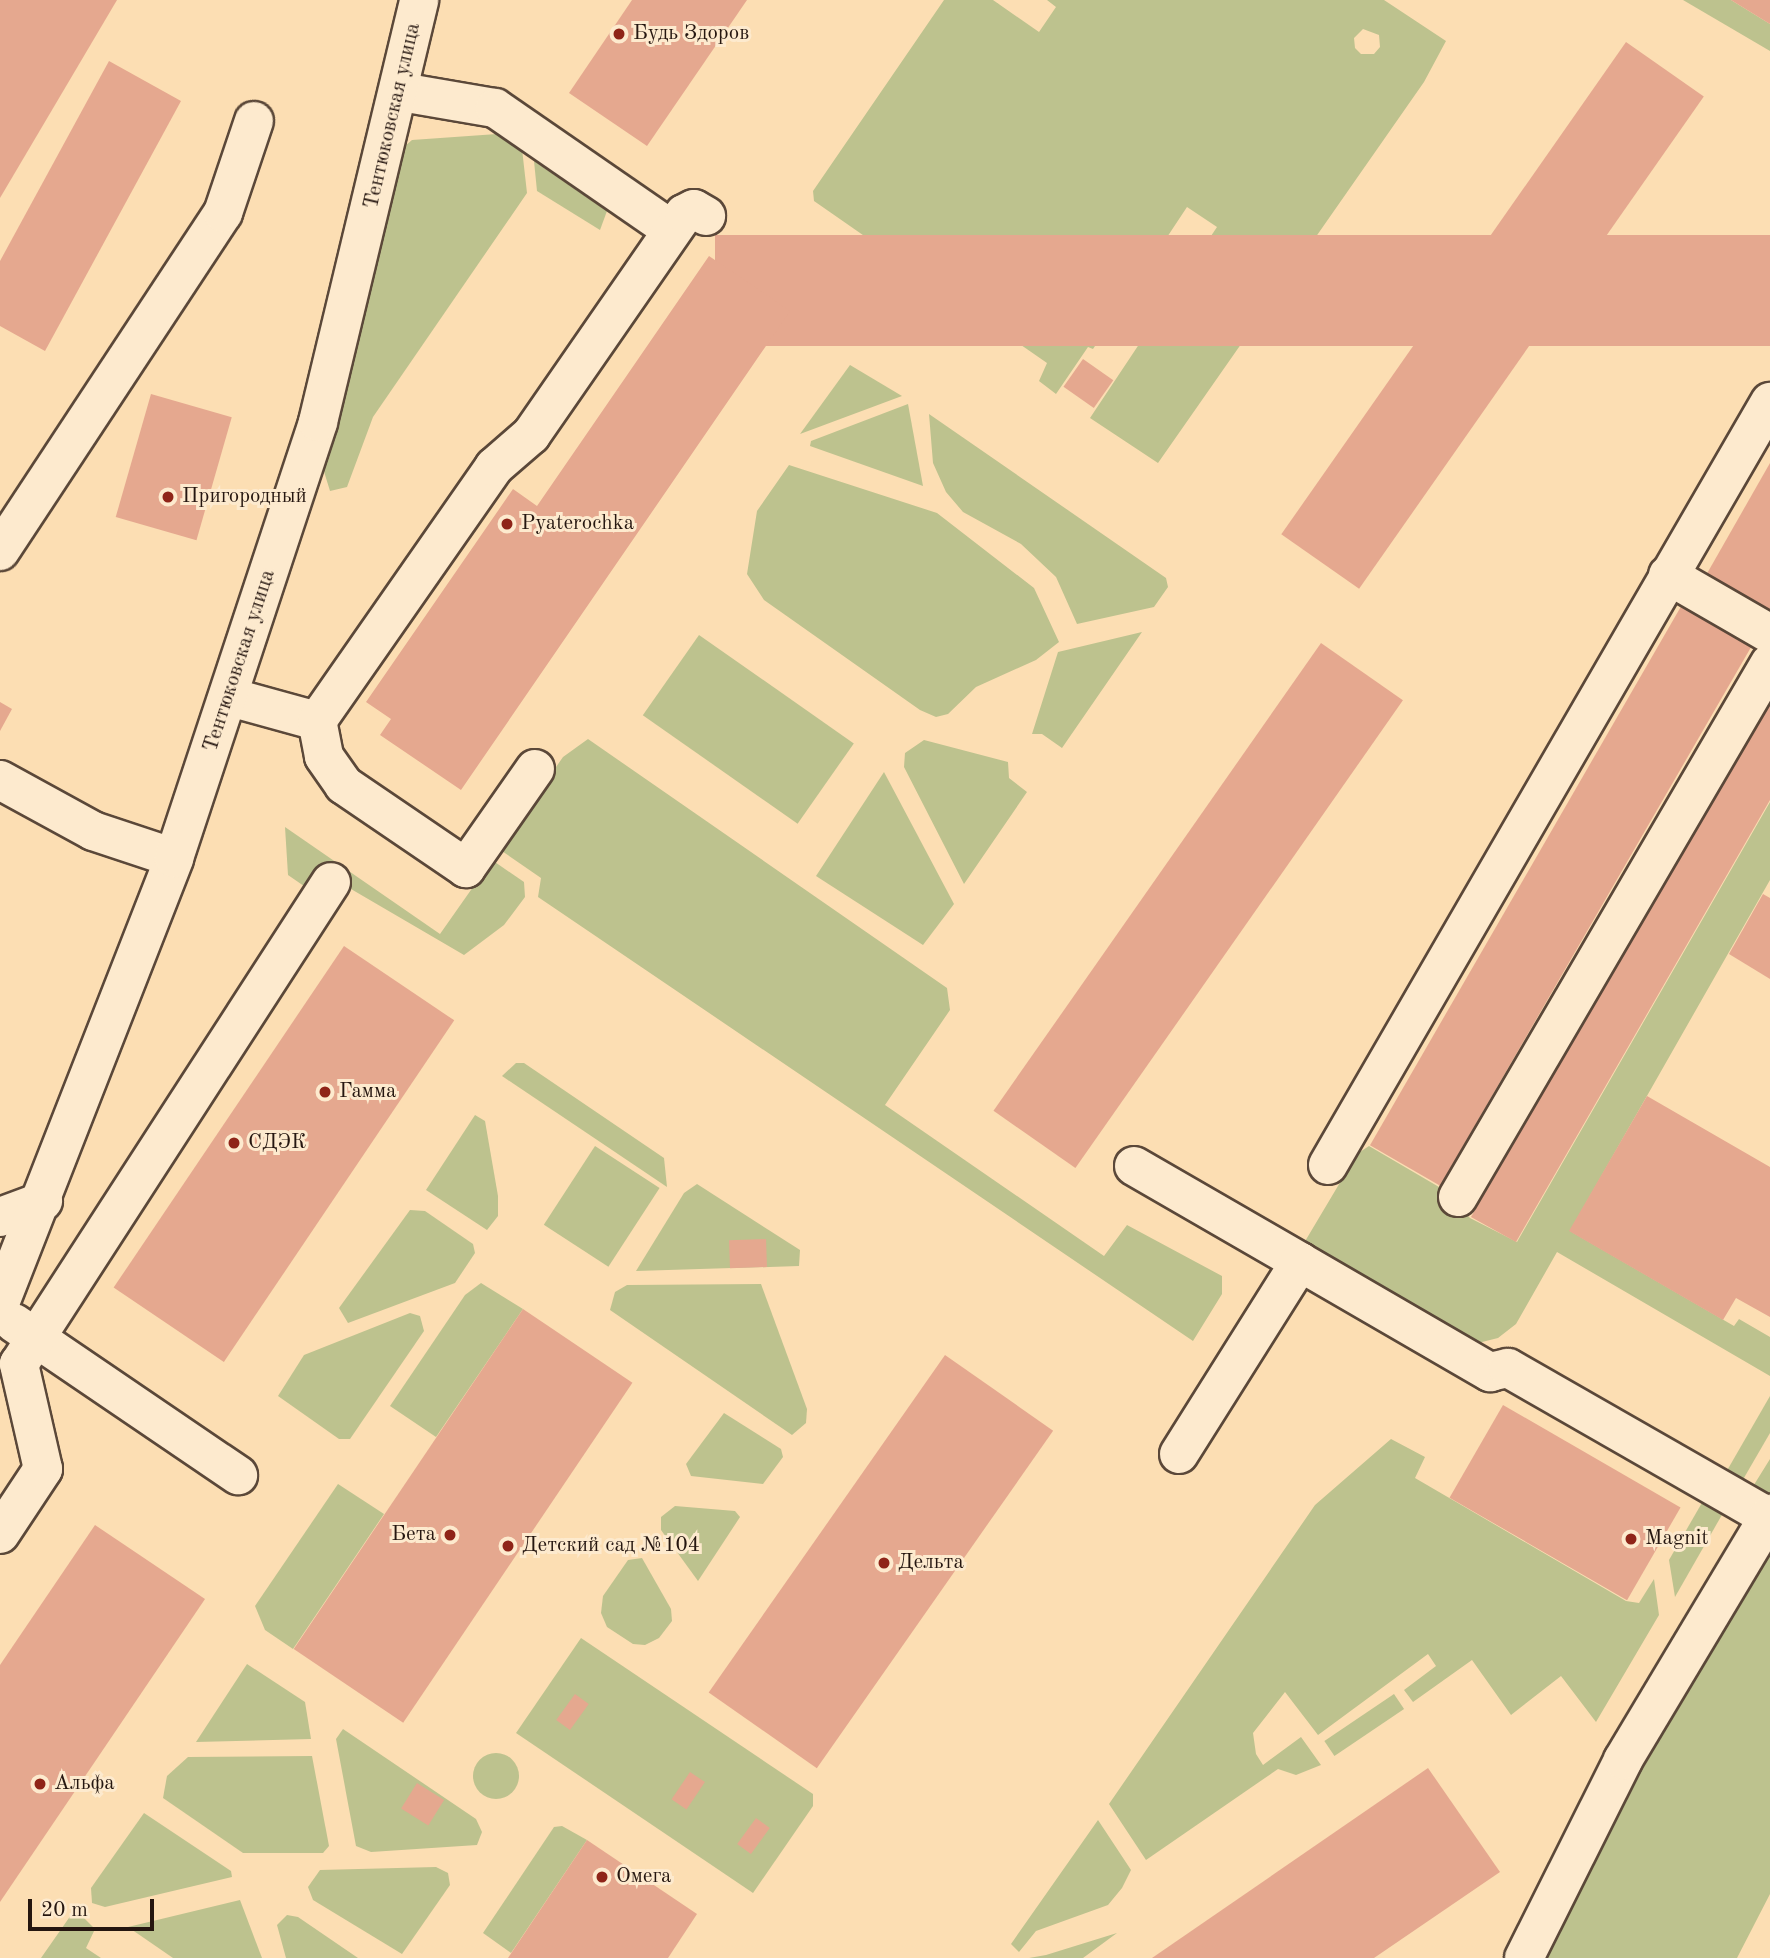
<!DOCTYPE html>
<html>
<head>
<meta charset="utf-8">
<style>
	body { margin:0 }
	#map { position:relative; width:1770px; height:1958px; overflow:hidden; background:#fcdeb3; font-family:"Old Standard TT",serif }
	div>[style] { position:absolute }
	.green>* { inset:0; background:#bdc28e; transform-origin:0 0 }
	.round { border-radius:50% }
	.building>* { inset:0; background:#e5a88f; transform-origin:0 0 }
	.roads { filter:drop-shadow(2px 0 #5b4839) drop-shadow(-2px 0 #5b4839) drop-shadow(0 2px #5b4839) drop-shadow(0 -2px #5b4839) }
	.minor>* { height:38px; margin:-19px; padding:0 19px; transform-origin:19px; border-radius:19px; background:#fdeace }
	.dots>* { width:19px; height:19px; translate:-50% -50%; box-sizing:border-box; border:4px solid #fdeace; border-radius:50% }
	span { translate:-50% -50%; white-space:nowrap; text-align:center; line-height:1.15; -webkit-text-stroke:6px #fdeace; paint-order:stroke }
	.poi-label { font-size:21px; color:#251610 }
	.left { translate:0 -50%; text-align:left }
	.right { translate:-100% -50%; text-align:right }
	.street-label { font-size:21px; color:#251610 }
	.scale { position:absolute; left:28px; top:1899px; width:126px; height:32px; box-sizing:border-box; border:4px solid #251610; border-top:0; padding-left:9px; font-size:21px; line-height:24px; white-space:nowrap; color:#251610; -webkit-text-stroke:5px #fdeace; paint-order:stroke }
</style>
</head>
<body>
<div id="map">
	<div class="green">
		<i style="clip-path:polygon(evenodd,944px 0,993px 0,1039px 32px,1056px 7px,1047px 0,1384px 0,1446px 41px,1424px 82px,1158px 463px,1090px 418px,1217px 227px,1187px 207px,1093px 349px,1088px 347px,1056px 394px,1039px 381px,1047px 363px,814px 201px,813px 191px,944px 0,1363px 29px,1379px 35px,1380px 47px,1374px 54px,1361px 54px,1355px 48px,1354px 38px,1363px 29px)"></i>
		<i style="clip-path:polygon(1683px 0,1731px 0,1770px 24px,1770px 51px)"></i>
		<i style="clip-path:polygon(497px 134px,521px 140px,527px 193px,373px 417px,347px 487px,330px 491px,322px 465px,405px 146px,412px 140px)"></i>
		<i style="clip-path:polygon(534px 161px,607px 211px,600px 230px,537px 191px)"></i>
		<i style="clip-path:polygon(850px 365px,902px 396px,800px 434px)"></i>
		<i style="clip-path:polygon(908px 404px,923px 486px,810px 446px,811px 441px)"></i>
		<i style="clip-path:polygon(929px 414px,1166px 578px,1168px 587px,1154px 607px,1077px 624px,1056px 577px,1021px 544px,963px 512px,946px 492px,933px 463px)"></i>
		<i style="clip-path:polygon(789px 465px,937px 513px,1034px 588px,1059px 642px,1036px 660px,976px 687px,948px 714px,936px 717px,920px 710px,764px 600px,747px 574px,757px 511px)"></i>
		<i style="clip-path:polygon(1142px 632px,1062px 748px,1042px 734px,1032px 734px,1058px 652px)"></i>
		<i style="left:699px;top:635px;width:189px;height:98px;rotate:35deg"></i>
		<i style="clip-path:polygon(588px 739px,947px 988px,950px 1010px,885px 1105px,1104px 1256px,1127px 1225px,1222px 1276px,1222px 1294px,1193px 1341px,538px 897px,541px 878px,499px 849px,563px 757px)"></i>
		<i style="clip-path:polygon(924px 740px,1008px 762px,1009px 778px,1027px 792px,964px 884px,904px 767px,905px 753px)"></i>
		<i style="clip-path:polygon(884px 772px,954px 904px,923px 945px,816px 876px)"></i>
		<i style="clip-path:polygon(1770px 802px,1770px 880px,1570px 1231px,1734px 1326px,1739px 1319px,1770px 1337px,1770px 1376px,1557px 1252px,1516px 1324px,1498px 1338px,1478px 1343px,1304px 1243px,1357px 1154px,1369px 1146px,1439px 1187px,1470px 1218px,1517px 1242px)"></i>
		<i style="clip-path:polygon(285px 827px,440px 934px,492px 860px,524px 882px,525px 897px,504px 925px,464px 955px,327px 875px,314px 893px,288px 875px)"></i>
		<i style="clip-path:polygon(516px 1063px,524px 1063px,664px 1158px,667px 1187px,502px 1076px)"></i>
		<i style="clip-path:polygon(475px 1115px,485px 1121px,498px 1196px,498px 1216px,487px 1230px,426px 1190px)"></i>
		<i style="left:595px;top:1146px;width:77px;height:94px;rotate:33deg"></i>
		<i style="clip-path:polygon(697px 1184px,800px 1250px,799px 1266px,636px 1271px,684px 1193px)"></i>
		<i style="clip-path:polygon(410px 1210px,425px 1211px,473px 1244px,475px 1253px,455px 1283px,348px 1323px,339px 1308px)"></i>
		<i style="clip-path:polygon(481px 1283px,523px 1309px,436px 1437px,390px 1406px,465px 1295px)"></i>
		<i style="clip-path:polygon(761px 1284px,807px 1409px,806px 1423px,792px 1435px,610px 1310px,615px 1292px,627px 1285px)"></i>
		<i style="clip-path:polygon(410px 1313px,420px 1316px,424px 1331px,350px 1439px,339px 1439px,278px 1396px,304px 1355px)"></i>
		<i style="clip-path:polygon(1770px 1396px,1770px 1433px,1741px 1483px,1725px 1474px)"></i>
		<i style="clip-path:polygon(724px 1413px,781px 1449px,783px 1457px,763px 1484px,691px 1476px,686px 1464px)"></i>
		<i style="clip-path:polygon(1391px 1439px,1425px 1457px,1415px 1478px,1626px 1601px,1639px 1603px,1654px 1579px,1659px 1615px,1596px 1722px,1561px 1676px,1511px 1715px,1472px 1660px,1413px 1702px,1404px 1690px,1436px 1666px,1428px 1654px,1318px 1735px,1285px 1692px,1253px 1733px,1256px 1754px,1263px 1765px,1301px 1737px,1321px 1765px,1296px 1775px,1278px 1769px,1146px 1860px,1109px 1804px,1315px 1505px)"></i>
		<i style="clip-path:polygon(1770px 1459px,1770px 1894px,1737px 1958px,1514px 1958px,1761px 1493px,1752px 1488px)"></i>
		<i style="clip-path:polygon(338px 1484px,384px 1514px,293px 1649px,265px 1630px,255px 1606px)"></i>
		<i style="clip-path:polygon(1703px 1501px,1723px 1513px,1675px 1597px,1669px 1560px)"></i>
		<i style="clip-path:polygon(675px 1506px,735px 1511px,740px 1517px,698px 1581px,661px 1530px,661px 1517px)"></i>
		<i style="clip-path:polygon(642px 1558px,671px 1609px,672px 1621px,659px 1638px,645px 1645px,633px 1644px,607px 1627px,601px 1613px,603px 1596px,628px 1560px)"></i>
		<i style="clip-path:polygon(581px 1638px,813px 1794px,813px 1806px,753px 1893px,516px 1733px)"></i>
		<i style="clip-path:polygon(247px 1664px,305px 1702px,311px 1739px,196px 1742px)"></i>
		<i style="left:1394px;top:1694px;width:18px;height:84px;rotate:56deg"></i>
		<i style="clip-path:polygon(343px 1729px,476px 1819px,482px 1832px,477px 1845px,371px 1852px,356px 1846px,336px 1739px)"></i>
		<i class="round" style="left:473px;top:1753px;width:46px;height:46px"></i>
		<i style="clip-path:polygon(312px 1756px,329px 1846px,323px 1853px,243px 1853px,163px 1798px,167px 1776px,188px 1757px)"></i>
		<i style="clip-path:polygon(144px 1813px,231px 1871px,232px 1877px,105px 1907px,92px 1903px,91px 1888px)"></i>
		<i style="clip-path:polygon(1098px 1820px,1131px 1870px,1122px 1888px,1108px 1905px,1036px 1931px,1019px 1952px,1011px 1944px)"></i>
		<i style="clip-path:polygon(562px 1826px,587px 1840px,511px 1953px,483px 1933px,554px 1827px)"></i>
		<i style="clip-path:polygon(436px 1867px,448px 1873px,450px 1885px,402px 1954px,313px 1900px,308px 1887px,320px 1870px)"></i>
		<i style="clip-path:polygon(240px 1900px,262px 1958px,173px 1958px,128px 1927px)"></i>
		<i style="clip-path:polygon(80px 1914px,95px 1929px,86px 1948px,101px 1958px,41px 1958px,71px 1915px)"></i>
		<i style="clip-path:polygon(287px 1915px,298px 1917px,358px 1958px,286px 1958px,277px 1925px)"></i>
		<i style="clip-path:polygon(1117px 1933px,1083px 1958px,1029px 1958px,1046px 1955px)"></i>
	</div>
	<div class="building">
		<i style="clip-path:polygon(0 0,117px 0,0 198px)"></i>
		<i style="clip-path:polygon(632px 0,747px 0,647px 146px,569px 93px)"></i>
		<i style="clip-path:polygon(1731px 0,1770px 0,1770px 24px)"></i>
		<i style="left:1626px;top:42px;width:95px;height:601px;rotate:35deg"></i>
		<i style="clip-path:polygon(109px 61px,181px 101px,45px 351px,0 326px,0 261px)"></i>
		<i style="left:1770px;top:235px;width:111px;height:1055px;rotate:90deg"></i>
		<i style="clip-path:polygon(709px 256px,790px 311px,461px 790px,380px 735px,391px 719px,366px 702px,513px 489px,537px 506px)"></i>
		<i style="left:1083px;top:359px;width:37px;height:34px;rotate:35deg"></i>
		<i style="left:151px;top:394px;width:84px;height:128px;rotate:16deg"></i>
		<i style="clip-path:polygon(1770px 463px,1770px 614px,1705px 577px)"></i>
		<i style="left:1683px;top:603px;width:81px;height:626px;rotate:30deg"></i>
		<i style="left:1321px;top:643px;width:100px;height:571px;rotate:35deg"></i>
		<i style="clip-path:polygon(1770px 697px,1770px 800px,1516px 1242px,1471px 1217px)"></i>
		<i style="clip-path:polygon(0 702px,12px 709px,0 731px)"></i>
		<i style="clip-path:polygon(1763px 894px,1770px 898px,1770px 979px,1729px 954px)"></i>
		<i style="left:344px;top:946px;width:133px;height:412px;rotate:34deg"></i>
		<i style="clip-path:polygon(1647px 1096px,1770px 1167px,1770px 1317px,1736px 1298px,1723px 1320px,1569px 1231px)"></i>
		<i style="left:766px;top:1239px;width:28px;height:37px;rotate:88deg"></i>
		<i style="left:523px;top:1309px;width:132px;height:410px;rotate:34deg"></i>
		<i style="left:945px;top:1355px;width:132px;height:412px;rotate:35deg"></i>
		<i style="left:1503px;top:1405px;width:205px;height:107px;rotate:30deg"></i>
		<i style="clip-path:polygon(95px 1525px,205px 1599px,0 1902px,0 1665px)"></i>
		<i style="left:575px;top:1694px;width:17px;height:32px;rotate:36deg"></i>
		<i style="clip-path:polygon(1428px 1768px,1500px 1872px,1374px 1958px,1152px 1958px)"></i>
		<i style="left:690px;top:1772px;width:18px;height:33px;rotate:34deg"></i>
		<i style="left:417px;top:1783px;width:32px;height:30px;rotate:32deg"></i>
		<i style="left:756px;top:1818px;width:17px;height:32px;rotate:36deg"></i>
		<i style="clip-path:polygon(587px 1840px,697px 1914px,668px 1958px,508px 1958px)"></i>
	</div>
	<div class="roads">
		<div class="minor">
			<i style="left:401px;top:92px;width:95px;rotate:9.7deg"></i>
			<i style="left:495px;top:108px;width:215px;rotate:34.6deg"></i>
			<i style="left:0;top:551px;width:405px;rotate:-56.6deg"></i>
			<i style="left:223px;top:213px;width:97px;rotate:-71.4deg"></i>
			<i style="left:1668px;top:575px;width:118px;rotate:30deg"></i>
			<i style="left:230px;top:697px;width:90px;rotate:15.4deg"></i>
			<i style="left:535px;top:769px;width:121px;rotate:124.9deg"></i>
			<i style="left:466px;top:868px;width:148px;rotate:-145.8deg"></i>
			<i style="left:344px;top:785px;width:35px;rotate:-125deg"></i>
			<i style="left:324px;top:756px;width:36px;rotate:-101deg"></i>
			<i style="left:317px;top:721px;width:310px;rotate:-55.1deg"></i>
			<i style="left:494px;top:467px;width:49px;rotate:-40.9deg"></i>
			<i style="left:531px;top:435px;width:269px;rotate:-55.3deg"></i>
			<i style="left:684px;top:214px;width:11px;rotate:-27deg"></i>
			<i style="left:694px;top:209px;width:14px;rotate:30deg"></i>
			<i style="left:0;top:780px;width:106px;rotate:28.7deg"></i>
			<i style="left:93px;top:831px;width:85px;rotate:18.4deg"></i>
			<i style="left:1328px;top:1165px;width:882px;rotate:-59.92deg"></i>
			<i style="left:1134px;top:1166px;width:192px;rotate:30deg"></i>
			<i style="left:1458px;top:1197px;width:618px;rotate:-59.7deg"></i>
			<i style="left:0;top:1217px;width:46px;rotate:-20.4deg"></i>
			<i style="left:0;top:1303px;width:478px;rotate:-68.6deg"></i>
			<i style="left:174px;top:858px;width:459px;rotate:-71.7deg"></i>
			<i style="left:318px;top:422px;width:434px;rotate:-76.5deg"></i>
			<i style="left:14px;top:1323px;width:271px;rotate:34.2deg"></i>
			<i style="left:1179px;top:1454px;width:227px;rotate:-57.8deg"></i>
			<i style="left:1300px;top:1262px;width:220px;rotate:30.1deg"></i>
			<i style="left:1490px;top:1372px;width:18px;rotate:-13deg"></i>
			<i style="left:1508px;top:1368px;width:300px;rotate:29.8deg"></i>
			<i style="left:0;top:1534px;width:78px;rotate:-56.5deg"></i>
			<i style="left:43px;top:1469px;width:108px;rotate:-102.9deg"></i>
			<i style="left:19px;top:1364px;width:574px;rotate:-57.08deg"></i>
			<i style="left:1524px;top:1958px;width:221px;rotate:-63.4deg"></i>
			<i style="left:1623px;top:1760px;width:287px;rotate:-59.1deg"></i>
		</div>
	</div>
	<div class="dots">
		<i style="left:619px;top:34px;background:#8f2418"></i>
		<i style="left:168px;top:497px;background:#8f2418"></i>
		<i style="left:507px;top:524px;background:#8f2418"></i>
		<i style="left:325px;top:1092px;background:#8f2418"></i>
		<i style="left:234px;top:1143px;background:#8f2418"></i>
		<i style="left:450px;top:1535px;background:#8f2418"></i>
		<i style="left:1631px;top:1539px;background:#8f2418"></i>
		<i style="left:508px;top:1546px;background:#8f2418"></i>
		<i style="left:884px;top:1563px;background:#8f2418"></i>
		<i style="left:40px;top:1784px;background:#8f2418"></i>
		<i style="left:602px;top:1877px;background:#8f2418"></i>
	</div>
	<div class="poi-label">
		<span class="left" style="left:633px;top:34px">Будь Здоров</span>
		<span class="left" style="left:182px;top:497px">Пригородный</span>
		<span class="left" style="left:521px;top:524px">Pyaterochka</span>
		<span class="left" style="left:339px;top:1092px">Гамма</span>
		<span class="left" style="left:248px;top:1143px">СДЭК</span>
		<span class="right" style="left:436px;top:1535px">Бета</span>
		<span class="left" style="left:1645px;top:1539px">Magnit</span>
		<span class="left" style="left:522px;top:1546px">Детский сад №104</span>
		<span class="left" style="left:898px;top:1563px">Дельта</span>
		<span class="left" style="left:54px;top:1784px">Альфа</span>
		<span class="left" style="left:616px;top:1877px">Омега</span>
	</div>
	<div class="street-label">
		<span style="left:393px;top:116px;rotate:-77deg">Тентюковская улица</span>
		<span style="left:240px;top:661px;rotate:-72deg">Тентюковская улица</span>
	</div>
	<div class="scale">20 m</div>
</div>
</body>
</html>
